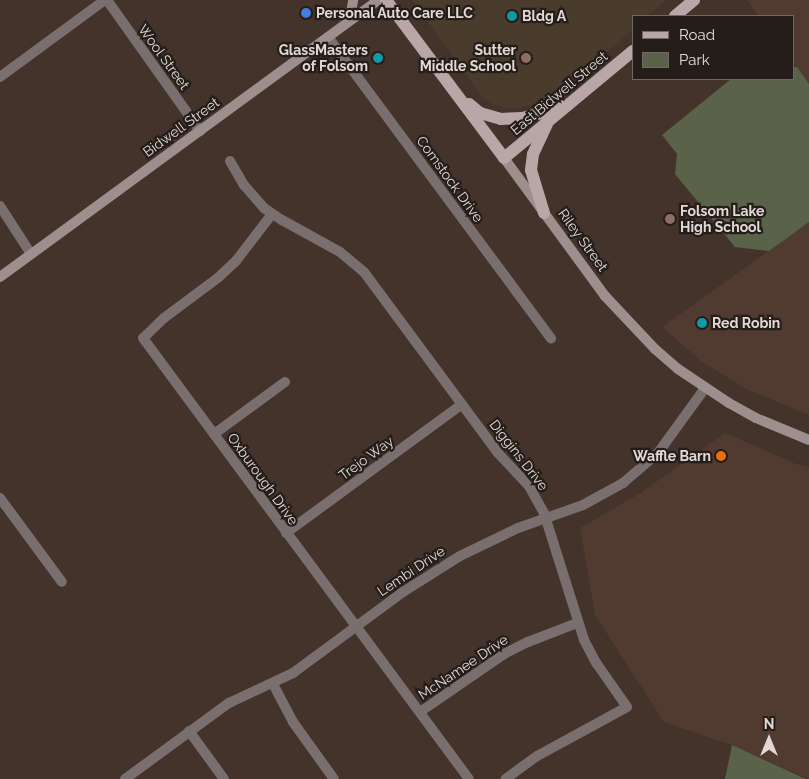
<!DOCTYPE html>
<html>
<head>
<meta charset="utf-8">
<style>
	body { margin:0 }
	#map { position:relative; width:809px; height:779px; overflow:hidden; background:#43332b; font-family:Raleway,sans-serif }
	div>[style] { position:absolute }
	.built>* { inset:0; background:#513b30 }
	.education>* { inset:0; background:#493c2d }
	.green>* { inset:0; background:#5a6249 }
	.street>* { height:10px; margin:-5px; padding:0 5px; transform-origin:5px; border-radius:5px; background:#796f6f }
	.secondary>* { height:10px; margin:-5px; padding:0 5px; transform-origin:5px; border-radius:5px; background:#9d8f8e }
	.primary>* { height:12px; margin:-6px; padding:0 6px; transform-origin:6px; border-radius:6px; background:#b9a6a6 }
	.dots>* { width:14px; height:14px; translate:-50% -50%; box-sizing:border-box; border:2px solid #241d19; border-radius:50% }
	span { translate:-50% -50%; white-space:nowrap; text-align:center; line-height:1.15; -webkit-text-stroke:4.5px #241d19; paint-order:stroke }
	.poi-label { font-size:14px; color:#e3d9d4; font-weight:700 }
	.left { translate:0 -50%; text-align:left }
	.right { translate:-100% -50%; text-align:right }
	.street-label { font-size:14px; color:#e3d9d4 }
	.legend { position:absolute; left:632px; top:15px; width:162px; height:65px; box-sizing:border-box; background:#241d19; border:1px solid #706864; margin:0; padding:6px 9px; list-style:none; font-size:15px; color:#e3d9d4 }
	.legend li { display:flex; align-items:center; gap:10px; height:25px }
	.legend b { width:25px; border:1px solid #706864 }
	.north { position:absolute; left:744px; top:714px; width:50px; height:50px; -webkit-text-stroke:4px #241d19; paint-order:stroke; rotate:0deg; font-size:14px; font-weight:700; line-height:20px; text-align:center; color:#e3d9d4 }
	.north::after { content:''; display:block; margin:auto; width:18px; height:22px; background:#e3d9d4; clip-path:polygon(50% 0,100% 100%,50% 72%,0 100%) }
</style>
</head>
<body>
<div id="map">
	<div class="built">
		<i style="clip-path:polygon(747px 0,809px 0,809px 84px,793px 62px,793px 16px,759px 16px)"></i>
		<i style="clip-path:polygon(809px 222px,809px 415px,746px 389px,701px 361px,662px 327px)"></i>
		<i style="clip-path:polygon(725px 433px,796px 464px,809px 467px,809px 779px,732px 745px,664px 722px,595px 615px,580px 528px,639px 494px)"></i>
	</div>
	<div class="education">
		<i style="clip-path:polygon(412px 0,666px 0,647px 16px,633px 16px,633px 29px,565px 87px,538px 103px,515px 109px,493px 105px,483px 98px)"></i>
	</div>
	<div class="green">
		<i style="clip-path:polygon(793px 67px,797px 67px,809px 84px,809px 222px,769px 251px,735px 247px,675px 174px,677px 154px,662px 135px,731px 79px,793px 79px)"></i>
		<i style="clip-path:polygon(732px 745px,806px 779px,725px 779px)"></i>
	</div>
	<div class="street">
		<i style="left:107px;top:0;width:161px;rotate:54.6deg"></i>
		<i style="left:328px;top:37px;width:375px;rotate:53.5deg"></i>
		<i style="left:0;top:77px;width:130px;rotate:-36.3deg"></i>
		<i style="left:230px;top:161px;width:28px;rotate:60deg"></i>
		<i style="left:244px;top:185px;width:30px;rotate:49deg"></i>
		<i style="left:264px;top:208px;width:22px;rotate:34deg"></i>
		<i style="left:282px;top:220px;width:66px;rotate:28.9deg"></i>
		<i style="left:340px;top:252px;width:31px;rotate:40deg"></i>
		<i style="left:364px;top:272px;width:224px;rotate:53.5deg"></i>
		<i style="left:497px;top:452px;width:47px;rotate:46.7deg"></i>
		<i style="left:529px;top:486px;width:31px;rotate:61deg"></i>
		<i style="left:544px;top:513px;width:133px;rotate:72.5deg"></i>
		<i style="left:584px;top:640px;width:27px;rotate:62deg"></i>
		<i style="left:597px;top:664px;width:52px;rotate:55.1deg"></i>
		<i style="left:627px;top:707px;width:102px;rotate:151.4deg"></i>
		<i style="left:537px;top:756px;width:39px;rotate:144deg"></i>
		<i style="left:0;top:206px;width:57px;rotate:57.1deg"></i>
		<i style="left:272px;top:214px;width:59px;rotate:127.5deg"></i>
		<i style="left:236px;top:261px;width:23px;rotate:137deg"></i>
		<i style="left:219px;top:277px;width:69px;rotate:143.3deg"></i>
		<i style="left:164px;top:318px;width:29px;rotate:136deg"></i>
		<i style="left:143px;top:338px;width:548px;rotate:53.53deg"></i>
		<i style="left:214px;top:434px;width:88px;rotate:-36.2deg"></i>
		<i style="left:0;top:498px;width:104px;rotate:53.6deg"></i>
		<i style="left:286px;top:533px;width:218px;rotate:-36.2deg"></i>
		<i style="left:273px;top:684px;width:43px;rotate:62.2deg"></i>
		<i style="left:293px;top:722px;width:70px;rotate:54.3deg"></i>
		<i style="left:420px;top:712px;width:102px;rotate:-34.6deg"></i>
		<i style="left:504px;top:654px;width:27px;rotate:-27deg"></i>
		<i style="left:528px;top:642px;width:53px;rotate:-21.2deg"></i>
		<i style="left:189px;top:731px;width:59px;rotate:53.9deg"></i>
		<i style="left:125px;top:779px;width:129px;rotate:-36.2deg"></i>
		<i style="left:229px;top:703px;width:71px;rotate:-25.1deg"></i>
		<i style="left:293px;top:673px;width:137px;rotate:-36.4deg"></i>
		<i style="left:403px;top:592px;width:67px;rotate:-32.3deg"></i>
		<i style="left:460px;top:556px;width:64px;rotate:-25.8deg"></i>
		<i style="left:518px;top:528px;width:69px;rotate:-19.5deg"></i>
		<i style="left:583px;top:505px;width:46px;rotate:-28.8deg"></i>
		<i style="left:623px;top:483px;width:46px;rotate:-40.6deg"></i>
		<i style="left:658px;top:453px;width:80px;rotate:-54.1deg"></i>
	</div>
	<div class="secondary">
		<i style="left:350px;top:20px;width:20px;rotate:-81deg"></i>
		<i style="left:504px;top:158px;width:171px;rotate:53.8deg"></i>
		<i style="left:605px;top:296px;width:73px;rotate:46.7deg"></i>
		<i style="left:655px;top:349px;width:30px;rotate:41deg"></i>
		<i style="left:678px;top:369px;width:61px;rotate:33.7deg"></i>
		<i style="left:729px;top:403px;width:31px;rotate:29deg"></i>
		<i style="left:756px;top:418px;width:57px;rotate:22.5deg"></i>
		<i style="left:0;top:277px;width:469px;rotate:-36.2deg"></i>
	</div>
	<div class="primary">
		<i style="left:386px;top:0;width:197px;rotate:53.2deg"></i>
		<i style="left:504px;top:158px;width:168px;rotate:-39.7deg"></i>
		<i style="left:675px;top:16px;width:25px;rotate:-40deg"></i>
		<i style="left:469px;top:104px;width:14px;rotate:39deg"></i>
		<i style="left:480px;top:113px;width:22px;rotate:16deg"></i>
		<i style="left:501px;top:119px;width:21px;rotate:-3deg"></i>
		<i style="left:522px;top:118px;width:33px;rotate:-14deg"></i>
		<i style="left:554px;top:110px;width:8px;rotate:-30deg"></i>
		<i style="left:544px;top:213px;width:45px;rotate:-106.8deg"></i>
		<i style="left:531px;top:170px;width:16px;rotate:-83deg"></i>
		<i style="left:533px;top:154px;width:33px;rotate:-65deg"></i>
	</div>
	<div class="dots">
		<i style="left:306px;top:13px;background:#3f7fe0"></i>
		<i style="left:512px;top:16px;background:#0f9aa8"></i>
		<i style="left:378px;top:58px;background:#0f9aa8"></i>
		<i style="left:526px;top:58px;background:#8d6e63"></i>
		<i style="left:670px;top:219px;background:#8d6e63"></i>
		<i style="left:702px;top:323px;background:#0f9aa8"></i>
		<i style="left:721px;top:456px;background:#e8710a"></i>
	</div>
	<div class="poi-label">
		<span class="left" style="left:316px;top:13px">Personal Auto Care LLC</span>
		<span class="left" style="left:522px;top:16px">Bldg A</span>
		<span class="right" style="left:368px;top:58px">GlassMasters<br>of Folsom</span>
		<span class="right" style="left:516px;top:58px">Sutter<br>Middle School</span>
		<span class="left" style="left:680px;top:219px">Folsom Lake<br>High School</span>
		<span class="left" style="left:712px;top:323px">Red Robin</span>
		<span class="right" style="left:711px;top:456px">Waffle Barn</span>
	</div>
	<div class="street-label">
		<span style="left:164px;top:57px;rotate:54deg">Wool Street</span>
		<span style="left:559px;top:93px;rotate:-40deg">East Bidwell Street</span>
		<span style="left:181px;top:127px;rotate:-36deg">Bidwell Street</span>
		<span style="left:450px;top:179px;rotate:54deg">Comstock Drive</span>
		<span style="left:583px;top:240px;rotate:54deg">Riley Street</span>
		<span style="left:519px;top:455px;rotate:52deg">Diggins Drive</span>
		<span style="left:366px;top:458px;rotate:-36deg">Trejo Way</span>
		<span style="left:263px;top:479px;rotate:54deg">Oxburough Drive</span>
		<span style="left:411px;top:571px;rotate:-34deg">Lembi Drive</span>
		<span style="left:463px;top:667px;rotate:-34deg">McNamee Drive</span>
	</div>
	<ul class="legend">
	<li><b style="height:6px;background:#b9a6a6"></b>Road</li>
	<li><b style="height:14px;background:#5a6249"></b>Park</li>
	</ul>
	<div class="north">N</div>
</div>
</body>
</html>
